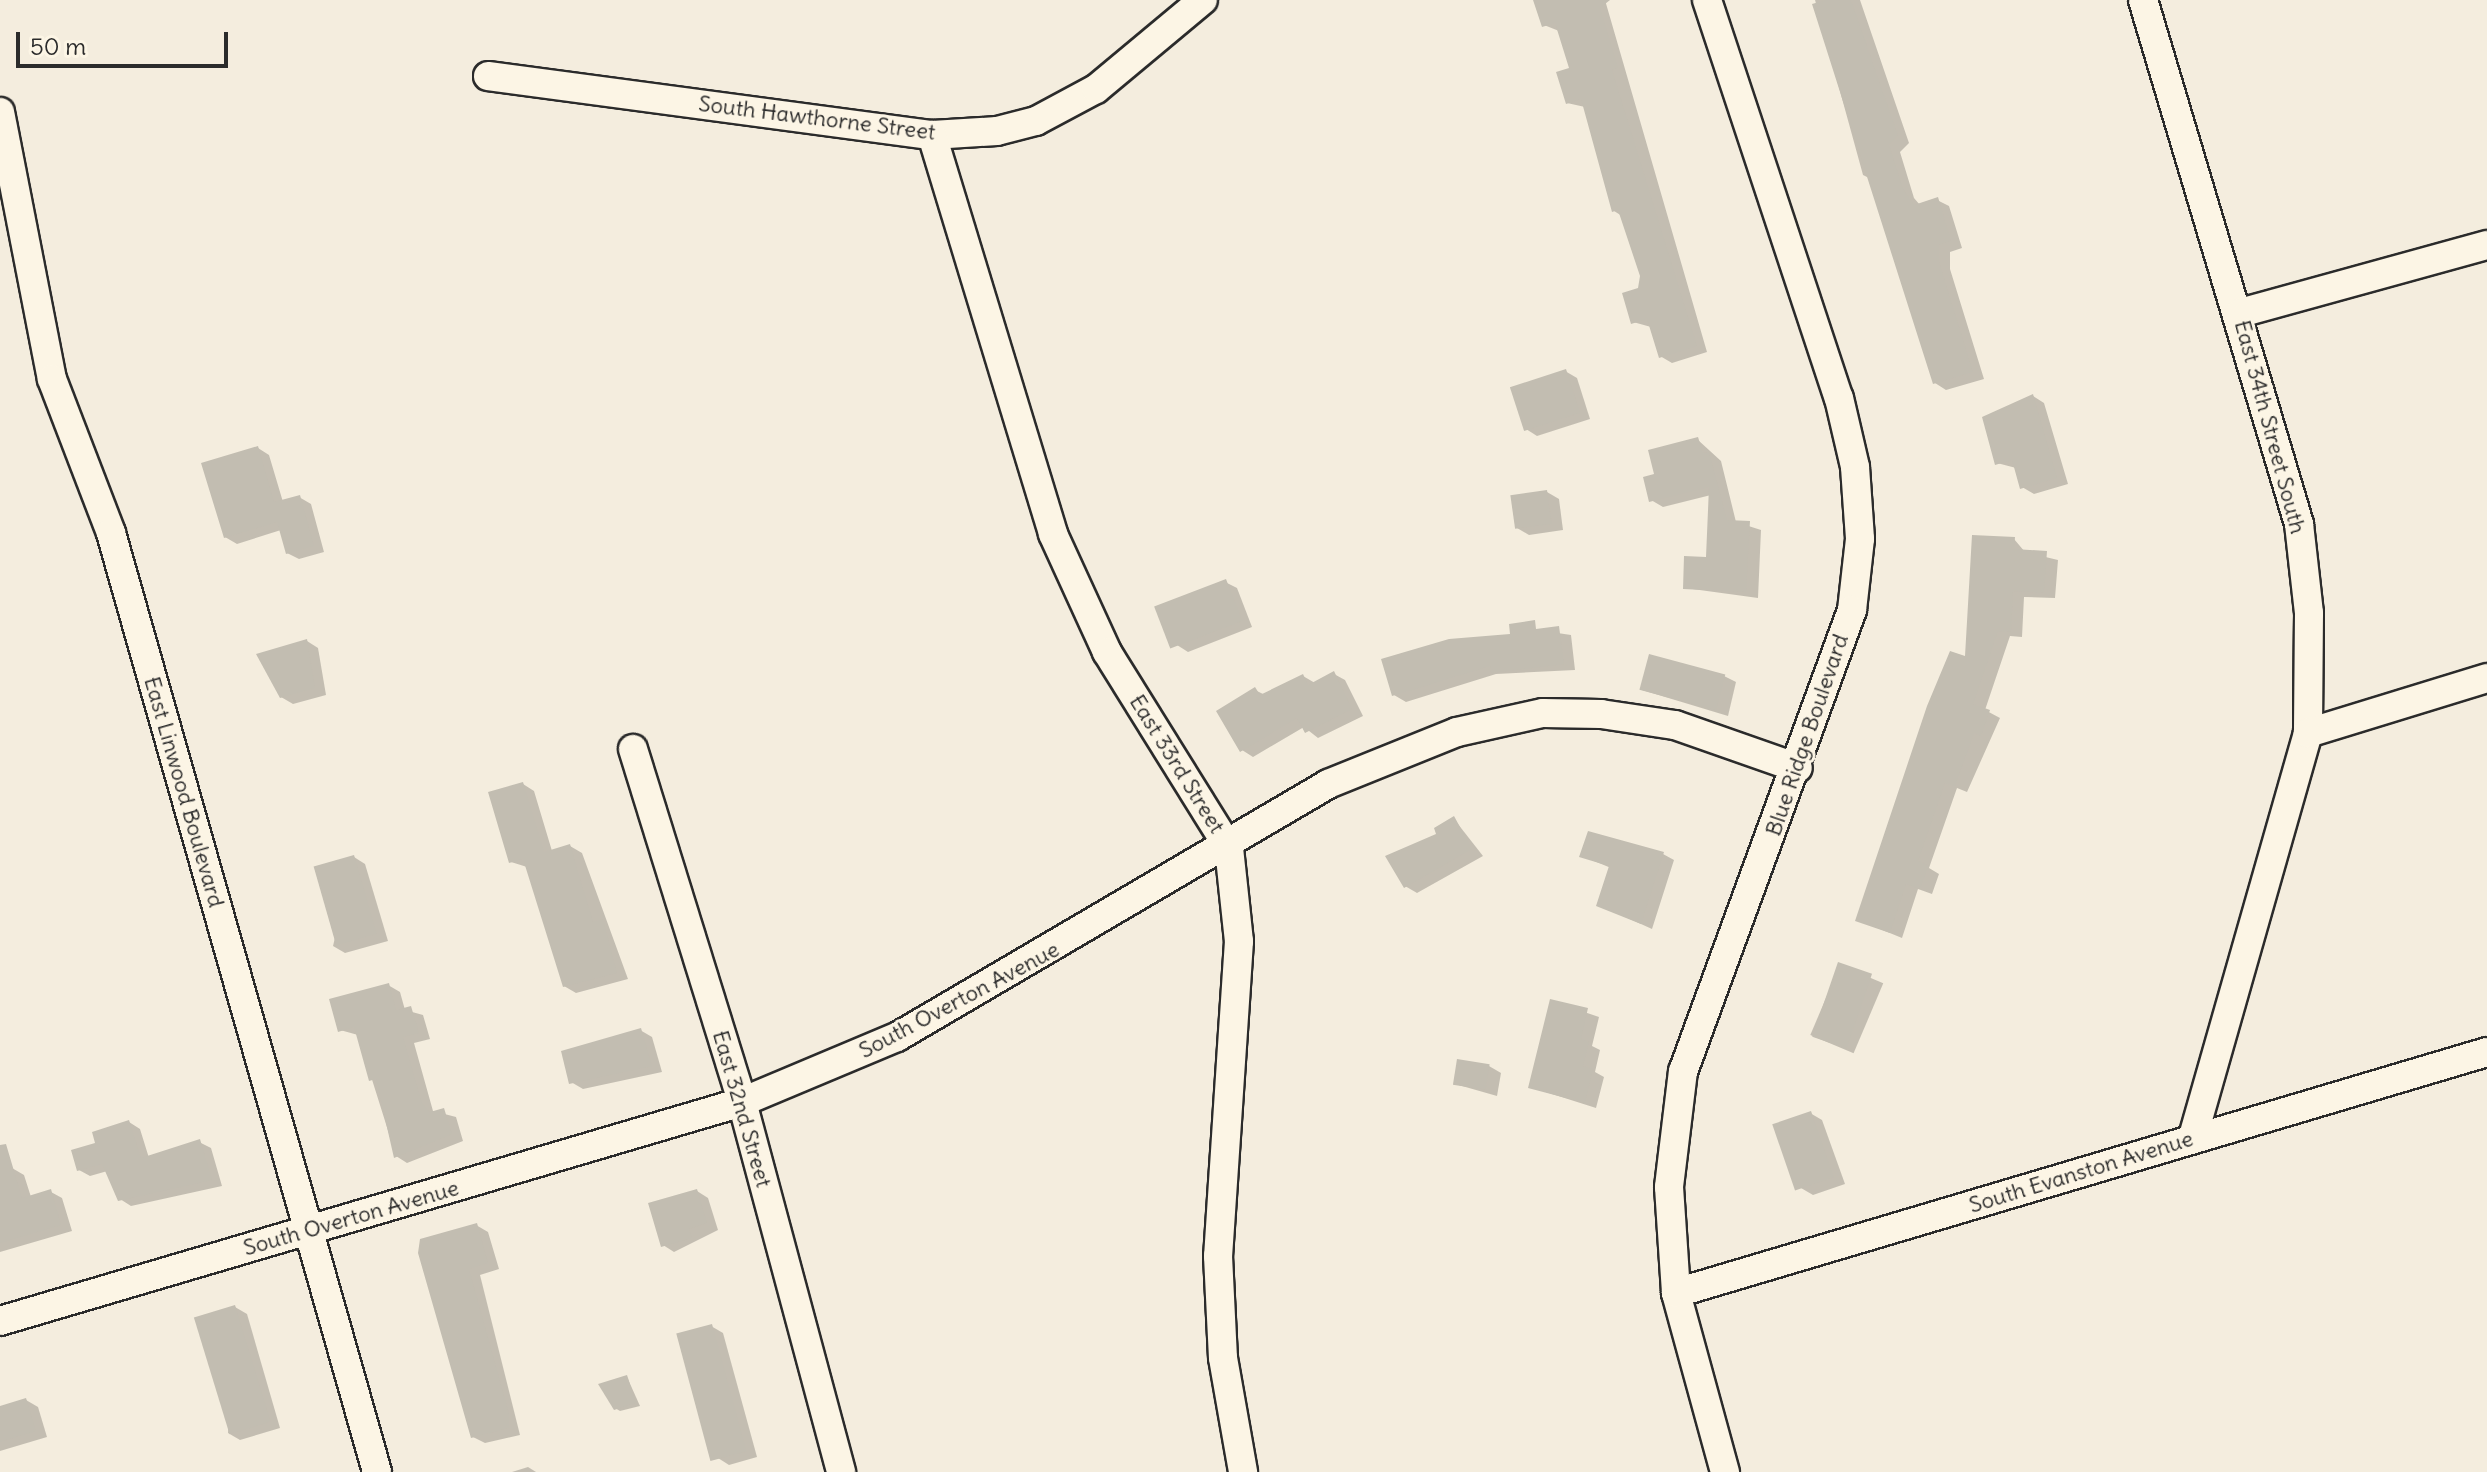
<!DOCTYPE html>
<html>
<head>
<meta charset="utf-8">
<style>
	body { margin:0 }
	#map { position:relative; width:2487px; height:1472px; overflow:hidden; background:#f4edde; font-family:Delius,sans-serif }
	div>[style] { position:absolute }
	.shadow>* { inset:0; background:#0003; transform-origin:0 0 }
	.building>* { inset:0; background:#c2bdb1; transform-origin:0 0 }
	.roads { filter:drop-shadow(2px 0 #2b2b2b) drop-shadow(-2px 0 #2b2b2b) drop-shadow(0 2px #2b2b2b) drop-shadow(0 -2px #2b2b2b) }
	.minor>* { height:28px; margin:-14px; padding:0 14px; transform-origin:14px; border-radius:14px; background:#fcf5e5 }
	span { translate:-50% -50%; white-space:nowrap; text-align:center; line-height:1.15; -webkit-text-stroke:6px #fcf5e5; paint-order:stroke }
	.street-label { font-size:22px; color:#2b2b2b }
	.scale { position:absolute; left:16px; top:32px; width:212px; height:36px; box-sizing:border-box; border:4px solid #2b2b2b; border-top:0; padding-left:10px; font-size:24px; line-height:28px; white-space:nowrap; color:#2b2b2b; -webkit-text-stroke:6px #fcf5e5; paint-order:stroke }
</style>
</head>
<body>
<div id="map">
	<div class="shadow">
		<i style="clip-path:polygon(1545px 0,1605px 0,1707px 352px,1672px 363px,1660px 356px,1651px 327px,1633px 322px,1642px 276px,1622px 216px,1614px 211px,1585px 107px,1567px 103px,1572px 69px,1559px 31px,1544px 25px)"></i>
		<i style="clip-path:polygon(1815px 0,1860px 0,1909px 143px,1900px 152px,1914px 198px,1920px 205px,1937px 200px,1949px 206px,1962px 248px,1950px 252px,1950px 269px,1984px 379px,1946px 390px,1935px 383px,1871px 179px,1863px 175px)"></i>
		<i style="clip-path:polygon(1565px 371px,1577px 378px,1590px 419px,1537px 436px,1526px 429px)"></i>
		<i style="clip-path:polygon(2033px 396px,2044px 403px,2068px 484px,2034px 494px,2022px 487px,2016px 468px,1997px 463px)"></i>
		<i style="clip-path:polygon(1698px 440px,1721px 461px,1736px 522px,1761px 530px,1758px 598px,1685px 588px,1708px 559px,1711px 495px,1663px 507px,1651px 500px,1657px 475px)"></i>
		<i style="clip-path:polygon(258px 448px,269px 455px,283px 502px,299px 497px,311px 504px,324px 552px,299px 559px,287px 553px,281px 530px,237px 544px,225px 537px)"></i>
		<i style="clip-path:polygon(1547px 492px,1559px 499px,1563px 530px,1529px 535px,1517px 528px)"></i>
		<i style="clip-path:polygon(2014px 539px,2025px 552px,2058px 560px,2055px 598px,2024px 597px,2022px 637px,2010px 636px,1985px 710px,2000px 718px,1967px 792px,1957px 788px,1929px 868px,1939px 874px,1932px 894px,1918px 889px,1902px 938px,1858px 920px)"></i>
		<i style="clip-path:polygon(1225px 582px,1237px 588px,1252px 627px,1188px 652px,1177px 645px)"></i>
		<i style="clip-path:polygon(1511px 626px,1571px 635px,1575px 670px,1496px 674px,1406px 702px,1394px 695px,1512px 636px)"></i>
		<i style="clip-path:polygon(307px 641px,318px 648px,326px 695px,293px 704px,281px 697px)"></i>
		<i style="clip-path:polygon(1334px 674px,1345px 680px,1363px 716px,1318px 738px,1304px 727px,1253px 757px,1242px 750px,1255px 690px,1265px 695px,1303px 676px,1315px 683px)"></i>
		<i style="clip-path:polygon(1724px 676px,1736px 682px,1728px 716px,1642px 690px)"></i>
		<i style="clip-path:polygon(523px 784px,534px 791px,552px 851px,570px 846px,582px 853px,628px 979px,576px 993px,564px 986px,527px 867px,511px 862px)"></i>
		<i style="clip-path:polygon(1454px 819px,1483px 856px,1417px 893px,1405px 886px)"></i>
		<i style="clip-path:polygon(1663px 854px,1674px 860px,1652px 929px,1599px 905px,1611px 868px,1582px 856px)"></i>
		<i style="clip-path:polygon(354px 857px,365px 864px,388px 941px,345px 953px,333px 946px)"></i>
		<i style="left:1840px;top:965px;width:47px;height:76px;rotate:23deg"></i>
		<i style="clip-path:polygon(388px 985px,400px 992px,405px 1010px,423px 1015px,430px 1039px,414px 1043px,433px 1111px,456px 1117px,463px 1141px,407px 1163px,396px 1156px,358px 1035px,340px 1030px)"></i>
		<i style="clip-path:polygon(1552px 1001px,1599px 1017px,1592px 1046px,1600px 1050px,1595px 1072px,1604px 1077px,1596px 1108px,1530px 1087px)"></i>
		<i style="clip-path:polygon(640px 1030px,652px 1037px,662px 1072px,583px 1089px,571px 1082px)"></i>
		<i style="clip-path:polygon(1489px 1066px,1501px 1073px,1497px 1096px,1455px 1084px)"></i>
		<i style="clip-path:polygon(1810px 1113px,1822px 1120px,1845px 1184px,1813px 1195px,1801px 1188px)"></i>
		<i style="clip-path:polygon(129px 1122px,140px 1129px,149px 1158px,199px 1142px,211px 1148px,222px 1186px,131px 1206px,120px 1199px,111px 1170px,90px 1176px,79px 1170px)"></i>
		<i style="clip-path:polygon(12px 1168px,24px 1175px,31px 1197px,51px 1192px,62px 1198px,72px 1231px,0 1252px,0 1171px)"></i>
		<i style="clip-path:polygon(697px 1191px,708px 1198px,718px 1230px,674px 1252px,663px 1245px)"></i>
		<i style="clip-path:polygon(476px 1225px,488px 1232px,499px 1269px,480px 1275px,520px 1435px,485px 1443px,473px 1437px,422px 1241px)"></i>
		<i style="clip-path:polygon(235px 1307px,247px 1314px,280px 1428px,240px 1440px,228px 1433px)"></i>
		<i style="clip-path:polygon(711px 1326px,723px 1333px,757px 1457px,729px 1465px,718px 1458px)"></i>
		<i style="clip-path:polygon(627px 1377px,640px 1406px,620px 1411px,615px 1408px)"></i>
		<i style="clip-path:polygon(26px 1400px,38px 1407px,47px 1437px,0 1451px,0 1408px)"></i>
		<i style="clip-path:polygon(528px 1467px,536px 1472px,512px 1472px)"></i>
	</div>
	<div class="building">
		<i style="clip-path:polygon(1533px 0,1610px 0,1600px 8px,1618px 68px,1612px 70px,1697px 346px,1659px 358px,1647px 319px,1631px 324px,1622px 293px,1638px 288px,1640px 276px,1618px 210px,1612px 212px,1581px 99px,1566px 104px,1556px 72px,1569px 68px,1555px 23px,1542px 27px)"></i>
		<i style="clip-path:polygon(1826px 0,1851px 0,1898px 136px,1889px 145px,1903px 189px,1914px 205px,1938px 197px,1951px 241px,1939px 245px,1939px 262px,1973px 372px,1933px 384px,1812px 4px)"></i>
		<i style="left:1566px;top:369px;width:46px;height:59px;rotate:72deg"></i>
		<i style="clip-path:polygon(2033px 394px,2057px 478px,2020px 489px,2012px 460px,1995px 465px,1982px 417px)"></i>
		<i style="clip-path:polygon(1698px 437px,1703px 453px,1709px 452px,1727px 520px,1750px 521px,1746px 592px,1683px 589px,1684px 556px,1706px 557px,1709px 487px,1649px 502px,1643px 477px,1654px 474px,1648px 450px)"></i>
		<i style="clip-path:polygon(258px 446px,274px 502px,300px 495px,314px 546px,286px 554px,277px 522px,224px 538px,201px 463px)"></i>
		<i style="left:1547px;top:490px;width:34px;height:37px;rotate:82deg"></i>
		<i style="clip-path:polygon(1972px 535px,2015px 537px,2014px 549px,2047px 551px,2044px 593px,2013px 591px,2011px 632px,1998px 631px,1973px 704px,1990px 710px,1981px 736px,1974px 733px,1955px 786px,1945px 783px,1918px 861px,1929px 865px,1920px 889px,1906px 884px,1890px 933px,1855px 921px,1927px 706px,1950px 651px,1965px 656px)"></i>
		<i style="left:1226px;top:579px;width:45px;height:77px;rotate:69deg"></i>
		<i style="clip-path:polygon(1535px 620px,1536px 629px,1559px 626px,1564px 664px,1491px 673px,1490px 666px,1392px 696px,1381px 659px,1449px 639px,1510px 634px,1509px 624px)"></i>
		<i style="clip-path:polygon(307px 639px,315px 688px,280px 698px,256px 654px)"></i>
		<i style="left:1649px;top:654px;width:79px;height:37px;rotate:15deg"></i>
		<i style="clip-path:polygon(1334px 671px,1352px 709px,1305px 733px,1297px 718px,1240px 752px,1216px 711px,1255px 687px,1260px 695px,1303px 674px,1308px 685px)"></i>
		<i style="clip-path:polygon(523px 782px,544px 852px,570px 844px,593px 922px,603px 919px,617px 973px,563px 987px,523px 859px,509px 863px,488px 792px)"></i>
		<i style="clip-path:polygon(1454px 816px,1472px 849px,1404px 888px,1385px 856px,1436px 834px,1434px 828px)"></i>
		<i style="clip-path:polygon(1588px 831px,1664px 852px,1641px 924px,1596px 906px,1609px 866px,1579px 857px)"></i>
		<i style="left:354px;top:855px;width:82px;height:42px;rotate:74deg"></i>
		<i style="left:1838px;top:962px;width:36px;height:79px;rotate:19deg"></i>
		<i style="clip-path:polygon(389px 983px,396px 1010px,411px 1006px,419px 1033px,403px 1037px,422px 1103px,430px 1112px,444px 1108px,452px 1134px,394px 1158px,376px 1079px,369px 1081px,354px 1027px,338px 1032px,329px 999px)"></i>
		<i style="clip-path:polygon(1550px 999px,1588px 1008px,1581px 1039px,1589px 1042px,1583px 1066px,1593px 1069px,1585px 1103px,1528px 1088px)"></i>
		<i style="clip-path:polygon(641px 1028px,652px 1066px,569px 1084px,561px 1051px)"></i>
		<i style="left:1457px;top:1059px;width:33px;height:26px;rotate:9deg"></i>
		<i style="left:1811px;top:1111px;width:70px;height:41px;rotate:71deg"></i>
		<i style="clip-path:polygon(129px 1120px,141px 1158px,200px 1139px,212px 1180px,118px 1201px,102px 1164px,77px 1171px,71px 1150px,95px 1143px,92px 1132px)"></i>
		<i style="clip-path:polygon(6px 1144px,22px 1198px,51px 1189px,61px 1225px,0 1243px,0 1145px)"></i>
		<i style="clip-path:polygon(697px 1189px,707px 1223px,689px 1229px,692px 1238px,661px 1247px,648px 1203px)"></i>
		<i style="clip-path:polygon(477px 1223px,488px 1263px,469px 1269px,509px 1414px,509px 1428px,471px 1438px,418px 1253px,420px 1239px)"></i>
		<i style="left:235px;top:1305px;width:122px;height:43px;rotate:73deg"></i>
		<i style="left:712px;top:1324px;width:132px;height:37px;rotate:75deg"></i>
		<i style="clip-path:polygon(627px 1375px,636px 1403px,614px 1410px,598px 1384px)"></i>
		<i style="clip-path:polygon(26px 1398px,36px 1431px,0 1442px,0 1406px)"></i>
	</div>
	<div class="roads">
		<div class="minor">
			<i style="left:1707px;top:0;width:419px;rotate:71.7deg"></i>
			<i style="left:1839px;top:398px;width:71px;rotate:76.9deg"></i>
			<i style="left:1855px;top:467px;width:72px;rotate:86deg"></i>
			<i style="left:1860px;top:539px;width:71px;rotate:96.4deg"></i>
			<i style="left:1852px;top:610px;width:491px;rotate:110.1deg"></i>
			<i style="left:1683px;top:1071px;width:117px;rotate:96.9deg"></i>
			<i style="left:1669px;top:1187px;width:106px;rotate:86.2deg"></i>
			<i style="left:1676px;top:1293px;width:186px;rotate:74.7deg"></i>
			<i style="left:2143px;top:0;width:547px;rotate:73.42deg"></i>
			<i style="left:2299px;top:524px;width:90px;rotate:83.6deg"></i>
			<i style="left:2309px;top:613px;width:120px;rotate:90.5deg"></i>
			<i style="left:2308px;top:733px;width:422px;rotate:105.9deg"></i>
			<i style="left:488px;top:76px;width:448px;rotate:7.6deg"></i>
			<i style="left:932px;top:135px;width:65px;rotate:-3.5deg"></i>
			<i style="left:997px;top:131px;width:40px;rotate:-14.4deg"></i>
			<i style="left:1036px;top:121px;width:68px;rotate:-28.1deg"></i>
			<i style="left:1096px;top:89px;width:139px;rotate:-39.8deg"></i>
			<i style="left:0;top:112px;width:272px;rotate:79deg"></i>
			<i style="left:52px;top:379px;width:165px;rotate:69deg"></i>
			<i style="left:111px;top:533px;width:976px;rotate:74.18deg"></i>
			<i style="left:932px;top:135px;width:417px;rotate:73.1deg"></i>
			<i style="left:1053px;top:534px;width:130px;rotate:65.4deg"></i>
			<i style="left:1107px;top:652px;width:231px;rotate:58.1deg"></i>
			<i style="left:1229px;top:848px;width:94px;rotate:83.9deg"></i>
			<i style="left:1239px;top:941px;width:316px;rotate:93.8deg"></i>
			<i style="left:1218px;top:1256px;width:102px;rotate:87.2deg"></i>
			<i style="left:1223px;top:1358px;width:116px;rotate:80deg"></i>
			<i style="left:2240px;top:313px;width:256px;rotate:-15.4deg"></i>
			<i style="left:2308px;top:733px;width:187px;rotate:-17.1deg"></i>
			<i style="left:633px;top:749px;width:369px;rotate:72.8deg"></i>
			<i style="left:742px;top:1102px;width:383px;rotate:75deg"></i>
			<i style="left:1676px;top:1293px;width:846px;rotate:-16.55deg"></i>
			<i style="left:0;top:1321px;width:774px;rotate:-16.44deg"></i>
			<i style="left:742px;top:1102px;width:168px;rotate:-22.8deg"></i>
			<i style="left:897px;top:1037px;width:500px;rotate:-30.4deg"></i>
			<i style="left:1328px;top:784px;width:139px;rotate:-22deg"></i>
			<i style="left:1457px;top:732px;width:88px;rotate:-12.5deg"></i>
			<i style="left:1543px;top:713px;width:58px;rotate:1deg"></i>
			<i style="left:1601px;top:714px;width:75px;rotate:8.5deg"></i>
			<i style="left:1675px;top:725px;width:130px;rotate:19.3deg"></i>
		</div>
	</div>
	<div class="street-label">
		<span style="left:817px;top:118px;rotate:7deg">South Hawthorne Street</span>
		<span style="left:2270px;top:427px;rotate:75deg">East 34th Street South</span>
		<span style="left:1807px;top:735px;rotate:-71deg">Blue Ridge Boulevard</span>
		<span style="left:1177px;top:764px;rotate:58deg">East 33rd Street</span>
		<span style="left:184px;top:792px;rotate:74deg">East Linwood Boulevard</span>
		<span style="left:959px;top:1000px;rotate:-28deg">South Overton Avenue</span>
		<span style="left:742px;top:1109px;rotate:74deg">East 32nd Street</span>
		<span style="left:2081px;top:1172px;rotate:-17deg">South Evanston Avenue</span>
		<span style="left:351px;top:1218px;rotate:-16deg">South Overton Avenue</span>
	</div>
	<div class="scale">50 m</div>
</div>
</body>
</html>
